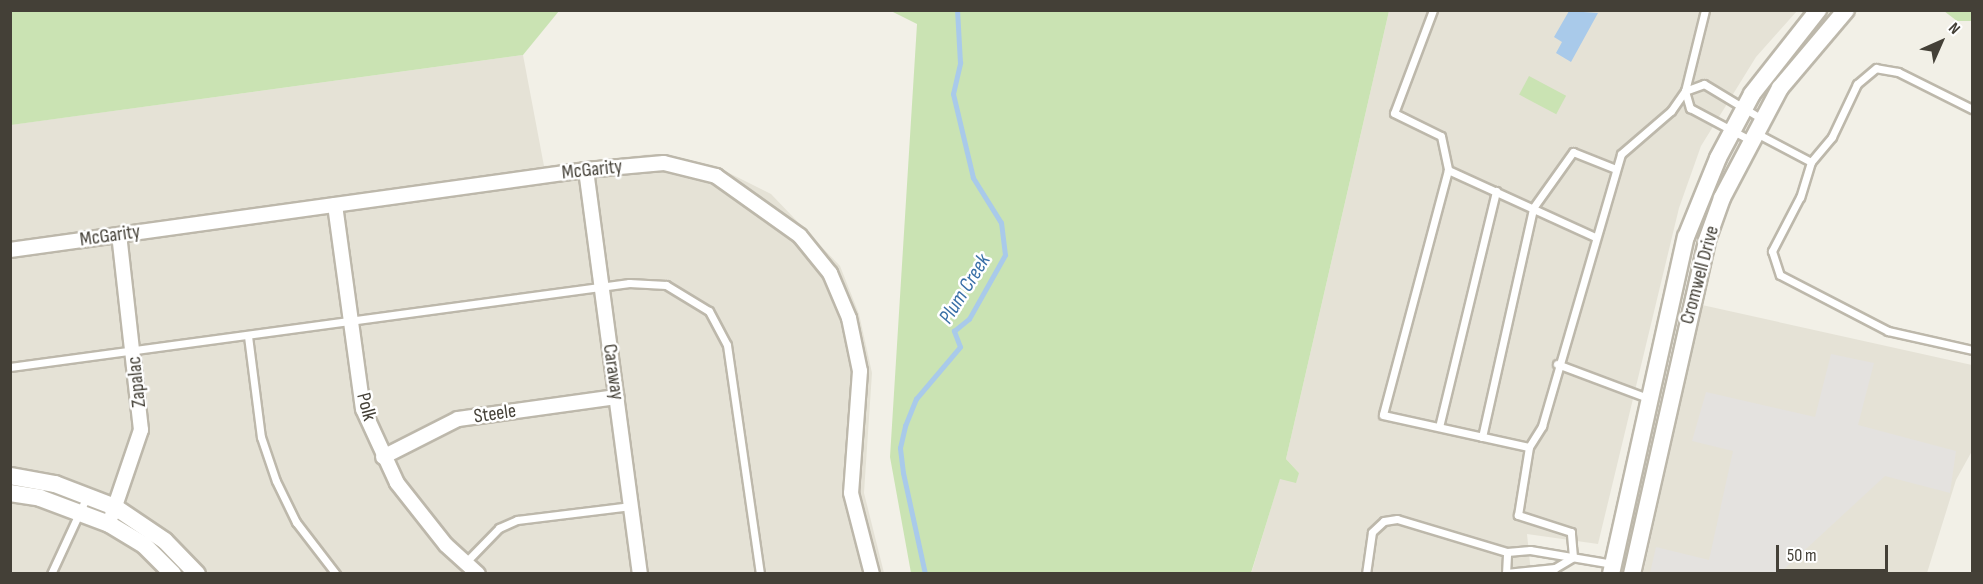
<!DOCTYPE html>
<html>
<head>
<meta charset="utf-8">
<style>
	body { margin:0 }
	#map { position:relative; width:1983px; height:584px; overflow:hidden; background:#f2f0e7; font-family:"Sofia Sans Condensed",sans-serif }
	div>[style] { position:absolute }
	.residential>* { inset:0; background:#e5e2d6 }
	.green>* { inset:0; background:#cae3b3; transform-origin:0 0 }
	.parking>* { inset:0; background:#e4e2df }
	.water>* { inset:0; background:#a9caea }
	.stream>* { height:4.5px; margin:-2.25px; padding:0 2.25px; transform-origin:2.25px; border-radius:2.25px; background:#a9caea }
	.roads { filter:drop-shadow(2px 0 #bdb8ab) drop-shadow(-2px 0 #bdb8ab) drop-shadow(0 2px #bdb8ab) drop-shadow(0 -2px #bdb8ab) }
	.service>* { height:7px; margin:-3.5px; padding:0 3.5px; transform-origin:3.5px; border-radius:3.5px; background:#fff }
	.minor>* { height:14px; margin:-7px; padding:0 7px; transform-origin:7px; border-radius:7px; background:#fff }
	.tertiary>* { height:16px; margin:-8px; padding:0 8px; transform-origin:8px; border-radius:8px; background:#fff }
	span { translate:-50% -50%; white-space:nowrap; text-align:center; line-height:1.15; -webkit-text-stroke:5px #fff; paint-order:stroke }
	.street-label { font-size:20px; color:#444037 }
	.water-label { font-size:21px; color:#3a70a7; font-style:italic }
	.frame { position:absolute; inset:0; border:12px solid #444037; pointer-events:none }
	.north { position:absolute; left:1911px; top:12px; width:60px; height:60px; -webkit-text-stroke:4px #fff; paint-order:stroke; rotate:45deg; font-size:16px; font-weight:700; line-height:24px; text-align:center; color:#444037 }
	.north::after { content:''; display:block; margin:auto; width:21px; height:27px; background:#444037; clip-path:polygon(50% 0,100% 100%,50% 72%,0 100%) }
	.scale { position:absolute; left:1776px; top:545px; width:112px; height:27px; box-sizing:border-box; border:3px solid #444037; border-top:0; padding-left:8px; font-size:18px; line-height:21px; white-space:nowrap; color:#444037; -webkit-text-stroke:4px #fff; paint-order:stroke }
</style>
</head>
<body>
<div id="map">
	<div class="residential">
		<i style="clip-path:polygon(1389px 11px,1797px 11px,1756px 57px,1701px 146px,1679px 208px,1598px 544px,1527px 534px,1531px 573px,1251px 574px,1280px 478px,1299px 473px,1286px 459px)"></i>
		<i style="clip-path:polygon(523px 55px,544px 166px,652px 154px,719px 168px,771px 194px,840px 266px,859px 314px,872px 373px,864px 493px,884px 573px,11px 573px,10px 125px)"></i>
		<i style="clip-path:polygon(1702px 305px,1972px 365px,1972px 451px,1956px 480px,1927px 573px,1643px 574px)"></i>
	</div>
	<div class="green">
		<i style="clip-path:polygon(10px 11px,11px 10px,559px 11px,523px 55px,11px 125px)"></i>
		<i style="clip-path:polygon(891px 11px,1389px 11px,1286px 459px,1299px 473px,1296px 483px,1280px 479px,1251px 573px,911px 573px,890px 457px,917px 24px)"></i>
		<i style="clip-path:polygon(1944px 11px,1972px 11px,1972px 21px,1957px 21px)"></i>
		<i style="left:1529px;top:76px;width:42px;height:21px;rotate:28deg"></i>
	</div>
	<div class="parking">
		<i style="clip-path:polygon(1831px 354px,1874px 363px,1858px 425px,1956px 451px,1950px 493px,1885px 476px,1780px 573px,1650px 573px,1656px 547px,1709px 560px,1733px 451px,1692px 441px,1706px 392px,1815px 417px)"></i>
	</div>
	<div class="water">
		<i style="clip-path:polygon(1569px 11px,1598px 13px,1571px 62px,1556px 53px,1562px 42px,1554px 37px)"></i>
	</div>
	<div class="stream">
		<i style="left:925px;top:574px;width:103px;rotate:-102.3deg"></i>
		<i style="left:903px;top:473px;width:25px;rotate:-97deg"></i>
		<i style="left:900px;top:448px;width:23px;rotate:-77deg"></i>
		<i style="left:905px;top:426px;width:29px;rotate:-68deg"></i>
		<i style="left:916px;top:399px;width:68px;rotate:-49.8deg"></i>
		<i style="left:960px;top:347px;width:17px;rotate:-111deg"></i>
		<i style="left:954px;top:331px;width:19px;rotate:-39deg"></i>
		<i style="left:969px;top:319px;width:73px;rotate:-60.6deg"></i>
		<i style="left:1005px;top:255px;width:32px;rotate:-97deg"></i>
		<i style="left:1001px;top:223px;width:53px;rotate:-121.9deg"></i>
		<i style="left:973px;top:178px;width:86px;rotate:-103.4deg"></i>
		<i style="left:953px;top:94px;width:32px;rotate:-77deg"></i>
		<i style="left:960px;top:63px;width:53px;rotate:-93.2deg"></i>
	</div>
	<div class="roads">
		<div class="service">
			<i style="left:1433px;top:10px;width:110px;rotate:110.7deg"></i>
			<i style="left:1394px;top:113px;width:52px;rotate:26.1deg"></i>
			<i style="left:1441px;top:136px;width:35px;rotate:78deg"></i>
			<i style="left:1448px;top:170px;width:253px;rotate:104.9deg"></i>
			<i style="left:1383px;top:415px;width:149px;rotate:12.4deg"></i>
			<i style="left:1685px;top:91px;width:20px;rotate:-20deg"></i>
			<i style="left:1704px;top:84px;width:68px;rotate:31.1deg"></i>
			<i style="left:1685px;top:91px;width:18px;rotate:74deg"></i>
			<i style="left:1690px;top:108px;width:68px;rotate:28.1deg"></i>
			<i style="left:1972px;top:109px;width:83px;rotate:-153.4deg"></i>
			<i style="left:1898px;top:72px;width:22px;rotate:-170deg"></i>
			<i style="left:1876px;top:68px;width:25px;rotate:140deg"></i>
			<i style="left:1857px;top:84px;width:59px;rotate:115.3deg"></i>
			<i style="left:1832px;top:137px;width:33px;rotate:130deg"></i>
			<i style="left:1811px;top:162px;width:37px;rotate:107deg"></i>
			<i style="left:1800px;top:197px;width:61px;rotate:117.4deg"></i>
			<i style="left:1772px;top:251px;width:25px;rotate:72deg"></i>
			<i style="left:1780px;top:275px;width:122px;rotate:27.4deg"></i>
			<i style="left:1888px;top:331px;width:86px;rotate:12.7deg"></i>
			<i style="left:1758px;top:134px;width:60px;rotate:27.8deg"></i>
			<i style="left:1448px;top:170px;width:162px;rotate:24.5deg"></i>
			<i style="left:248px;top:336px;width:102px;rotate:82.7deg"></i>
			<i style="left:261px;top:437px;width:46px;rotate:71.2deg"></i>
			<i style="left:276px;top:481px;width:46px;rotate:64deg"></i>
			<i style="left:296px;top:522px;width:66px;rotate:52.4deg"></i>
			<i style="left:1557px;top:364px;width:99px;rotate:20.6deg"></i>
			<i style="left:10px;top:367px;width:625px;rotate:-7.73deg"></i>
			<i style="left:629px;top:283px;width:37px;rotate:3deg"></i>
			<i style="left:666px;top:285px;width:50px;rotate:31.2deg"></i>
			<i style="left:709px;top:311px;width:38px;rotate:62deg"></i>
			<i style="left:727px;top:345px;width:231px;rotate:81.8deg"></i>
			<i style="left:1439px;top:427px;width:243px;rotate:-76.4deg"></i>
			<i style="left:1482px;top:437px;width:235px;rotate:-77.4deg"></i>
			<i style="left:1533px;top:208px;width:69px;rotate:-54.5deg"></i>
			<i style="left:1573px;top:152px;width:46px;rotate:21.6deg"></i>
			<i style="left:1573px;top:557px;width:25px;rotate:-95deg"></i>
			<i style="left:1571px;top:532px;width:56px;rotate:-162.2deg"></i>
			<i style="left:1518px;top:515px;width:69px;rotate:-80.8deg"></i>
			<i style="left:1529px;top:447px;width:25px;rotate:-58deg"></i>
			<i style="left:1542px;top:426px;width:283px;rotate:-73.8deg"></i>
			<i style="left:1621px;top:154px;width:66px;rotate:-40.7deg"></i>
			<i style="left:1671px;top:111px;width:24px;rotate:-55deg"></i>
			<i style="left:1685px;top:91px;width:83px;rotate:-76.1deg"></i>
			<i style="left:465px;top:563px;width:49px;rotate:-45.8deg"></i>
			<i style="left:499px;top:528px;width:20px;rotate:-24deg"></i>
			<i style="left:517px;top:520px;width:115px;rotate:-7deg"></i>
			<i style="left:1506px;top:573px;width:49px;rotate:-5.8deg"></i>
			<i style="left:1555px;top:568px;width:21px;rotate:-31deg"></i>
			<i style="left:51px;top:574px;width:86px;rotate:-65.2deg"></i>
			<i style="left:1366px;top:574px;width:42px;rotate:-81.9deg"></i>
			<i style="left:1372px;top:532px;width:16px;rotate:-43deg"></i>
			<i style="left:1384px;top:521px;width:13px;rotate:-9deg"></i>
			<i style="left:1397px;top:519px;width:115px;rotate:16.7deg"></i>
			<i style="left:1507px;top:552px;width:23px;rotate:-5deg"></i>
			<i style="left:1530px;top:550px;width:84px;rotate:9.6deg"></i>
			<i style="left:1506px;top:574px;width:22px;rotate:-87deg"></i>
		</div>
		<div class="minor">
			<i style="left:586px;top:170px;width:408px;rotate:82.4deg"></i>
			<i style="left:335px;top:205px;width:206px;rotate:82.2deg"></i>
			<i style="left:363px;top:409px;width:81px;rotate:65.3deg"></i>
			<i style="left:397px;top:483px;width:79px;rotate:51.7deg"></i>
			<i style="left:446px;top:545px;width:43px;rotate:42.2deg"></i>
			<i style="left:10px;top:250px;width:582px;rotate:-7.91deg"></i>
			<i style="left:586px;top:170px;width:78px;rotate:-5.1deg"></i>
			<i style="left:664px;top:163px;width:54px;rotate:14deg"></i>
			<i style="left:716px;top:176px;width:103px;rotate:35.5deg"></i>
			<i style="left:800px;top:236px;width:48px;rotate:51deg"></i>
			<i style="left:830px;top:273px;width:49px;rotate:67.1deg"></i>
			<i style="left:849px;top:318px;width:54px;rotate:78.3deg"></i>
			<i style="left:860px;top:371px;width:122px;rotate:94.2deg"></i>
			<i style="left:851px;top:493px;width:84px;rotate:75.5deg"></i>
			<i style="left:383px;top:457px;width:84px;rotate:-26.9deg"></i>
			<i style="left:458px;top:419px;width:160px;rotate:-7.9deg"></i>
			<i style="left:112px;top:515px;width:90px;rotate:-71.2deg"></i>
			<i style="left:141px;top:430px;width:196px;rotate:-96.4deg"></i>
		</div>
		<div class="tertiary">
			<i style="left:10px;top:476px;width:46px;rotate:10.1deg"></i>
			<i style="left:55px;top:484px;width:64px;rotate:21deg"></i>
			<i style="left:115px;top:507px;width:60px;rotate:34.2deg"></i>
			<i style="left:165px;top:541px;width:46px;rotate:45.9deg"></i>
			<i style="left:10px;top:493px;width:30px;rotate:9deg"></i>
			<i style="left:40px;top:498px;width:74px;rotate:20.6deg"></i>
			<i style="left:109px;top:524px;width:41px;rotate:31deg"></i>
			<i style="left:144px;top:545px;width:41px;rotate:45deg"></i>
			<i style="left:1611px;top:574px;width:345px;rotate:-77.5deg"></i>
			<i style="left:1686px;top:237px;width:85px;rotate:-67.9deg"></i>
			<i style="left:1718px;top:158px;width:72px;rotate:-62deg"></i>
			<i style="left:1752px;top:94px;width:107px;rotate:-51.8deg"></i>
			<i style="left:1632px;top:574px;width:342px;rotate:-77.3deg"></i>
			<i style="left:1707px;top:240px;width:45px;rotate:-70.3deg"></i>
			<i style="left:1722px;top:198px;width:124px;rotate:-62.2deg"></i>
			<i style="left:1780px;top:88px;width:102px;rotate:-49.8deg"></i>
		</div>
	</div>
	<div class="street-label">
		<span style="left:592px;top:170px;rotate:-6deg">McGarity</span>
		<span style="left:110px;top:236px;rotate:-8deg">McGarity</span>
		<span style="left:1700px;top:275px;rotate:-75deg">Cromwell Drive</span>
		<span style="left:613px;top:372px;rotate:82deg">Caraway</span>
		<span style="left:137px;top:382px;rotate:-96deg">Zapalac</span>
		<span style="left:366px;top:407px;rotate:75deg">Polk</span>
		<span style="left:495px;top:414px;rotate:-8deg">Steele</span>
	</div>
	<div class="water-label">
		<span style="left:965px;top:289px;rotate:-58deg">Plum Creek</span>
	</div>
	<div class="frame"></div>
	<div class="north">N</div>
	<div class="scale">50 m</div>
</div>
</body>
</html>
